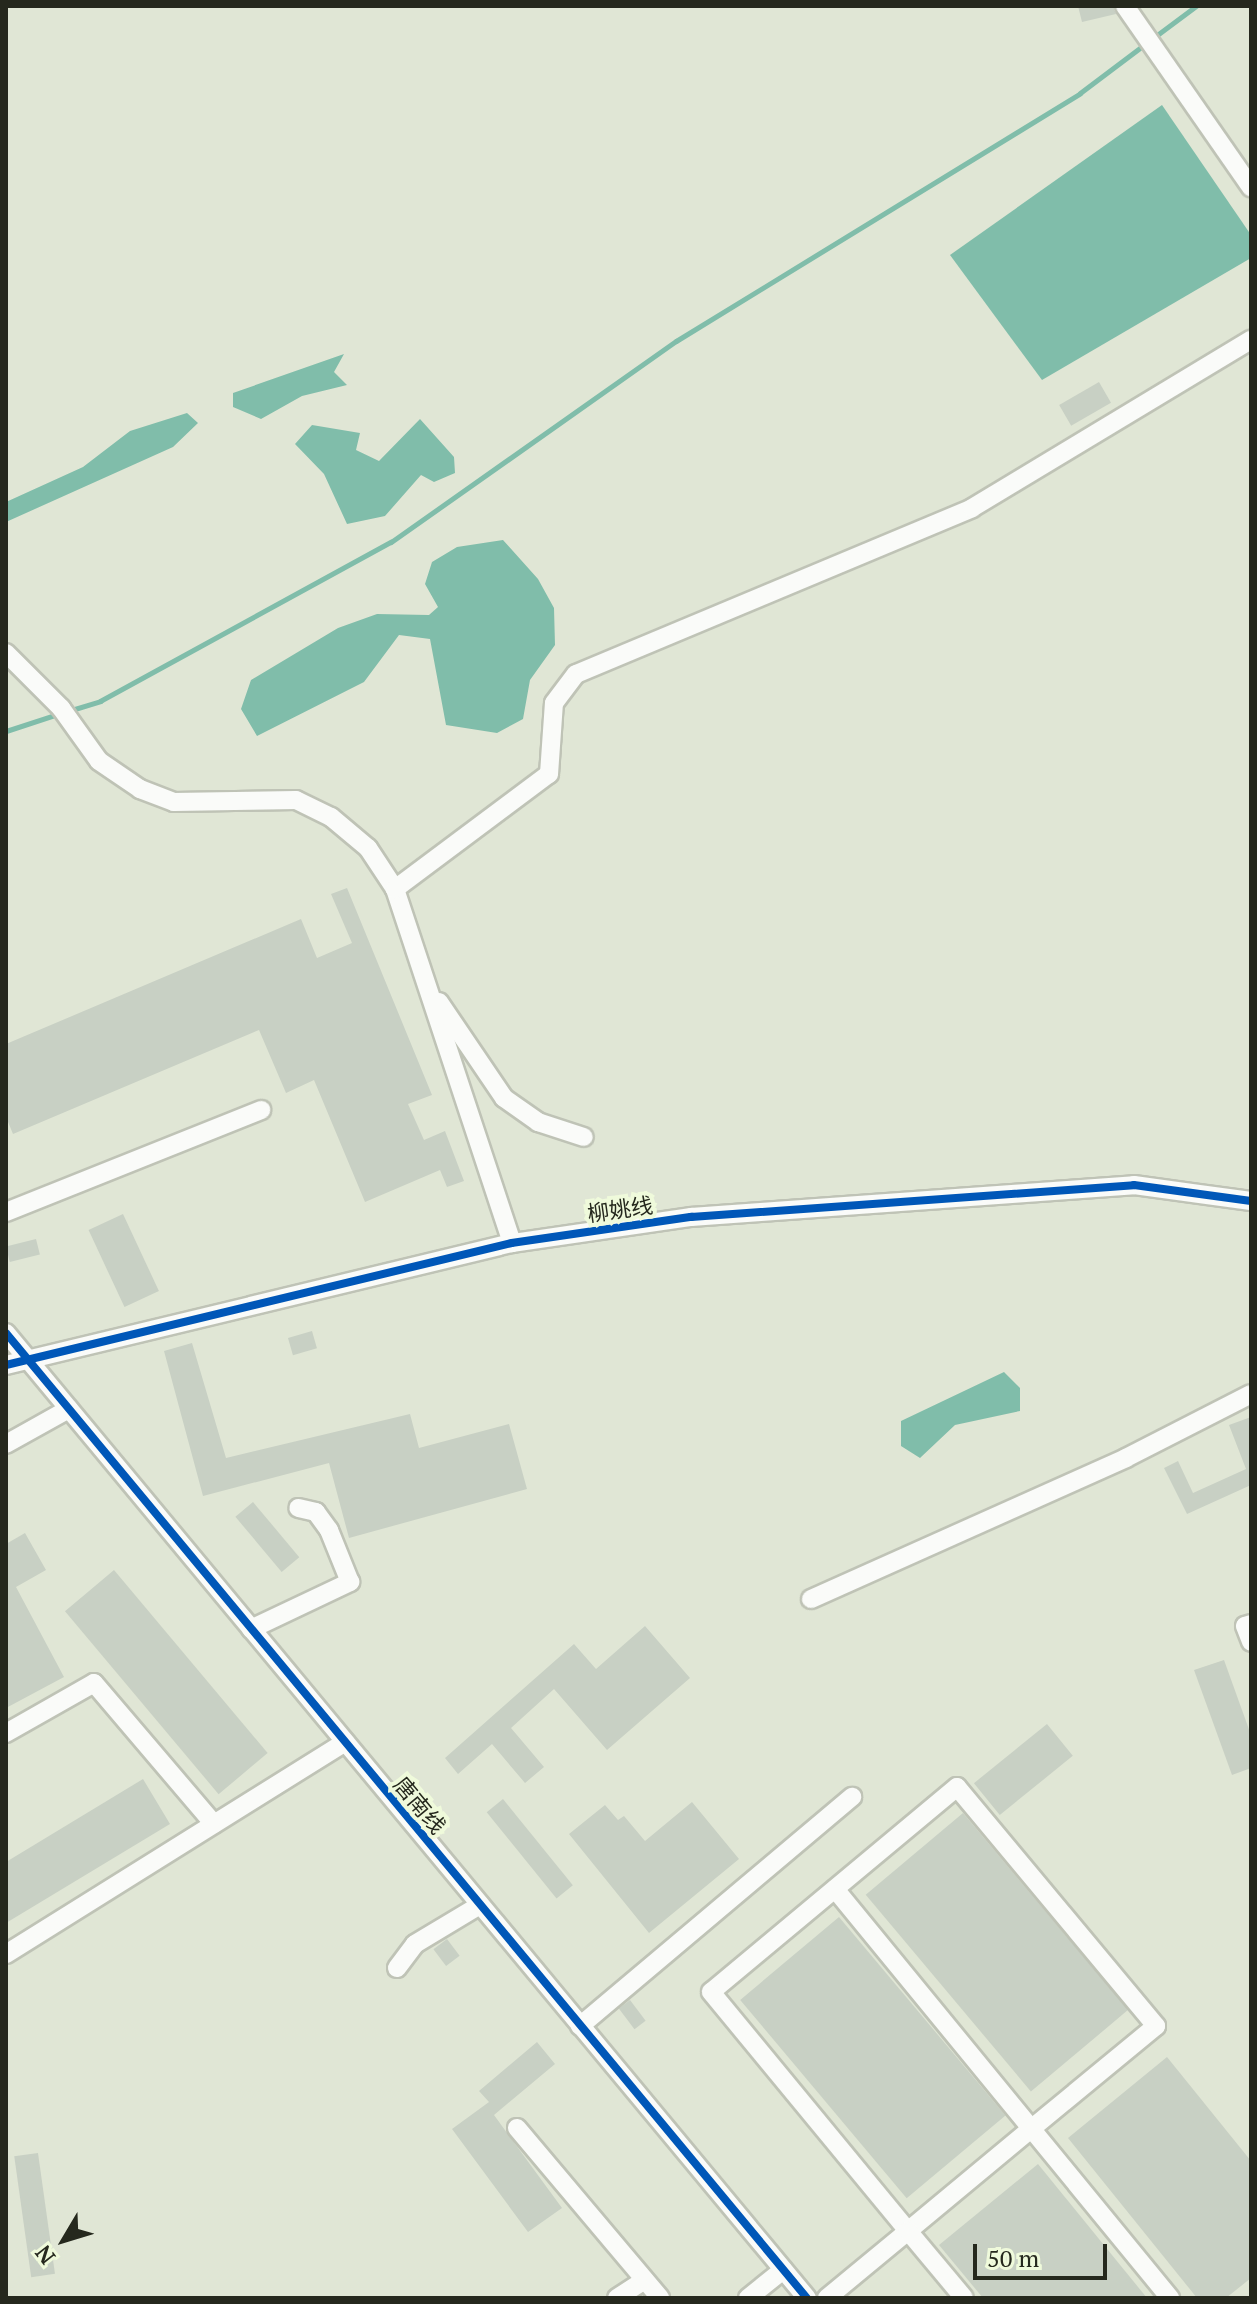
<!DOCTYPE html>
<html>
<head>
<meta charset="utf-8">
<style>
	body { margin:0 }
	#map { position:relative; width:1257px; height:2304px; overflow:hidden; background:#e0e6d5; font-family:"PT Serif","Noto Sans SC",serif }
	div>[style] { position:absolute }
	.water>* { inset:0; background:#80bdaa }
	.stream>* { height:5px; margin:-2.5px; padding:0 2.5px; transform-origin:2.5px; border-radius:2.5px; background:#80bdaa }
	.building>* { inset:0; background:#c8d0c4; transform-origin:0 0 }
	.roads { filter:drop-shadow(2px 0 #bfc3b6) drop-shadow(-2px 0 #bfc3b6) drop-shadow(0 2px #bfc3b6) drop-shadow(0 -2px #bfc3b6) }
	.minor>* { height:18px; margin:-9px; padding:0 9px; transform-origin:9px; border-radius:9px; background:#fafbf9 }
	.cycleway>* { height:8px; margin:-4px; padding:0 4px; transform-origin:4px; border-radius:4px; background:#0057b8 }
	span { translate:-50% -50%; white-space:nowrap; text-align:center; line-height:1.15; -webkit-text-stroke:8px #effadb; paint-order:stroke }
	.street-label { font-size:22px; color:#25281d }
	.frame { position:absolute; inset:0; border:8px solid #25281d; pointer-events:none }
	.north { position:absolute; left:24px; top:2200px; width:80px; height:80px; -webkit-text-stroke:6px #effadb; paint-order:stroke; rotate:232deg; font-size:22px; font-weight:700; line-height:32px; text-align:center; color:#25281d }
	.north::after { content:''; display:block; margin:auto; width:28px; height:36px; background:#25281d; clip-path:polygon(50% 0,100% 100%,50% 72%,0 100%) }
	.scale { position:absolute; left:973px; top:2244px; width:134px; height:36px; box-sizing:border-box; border:4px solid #25281d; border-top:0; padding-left:10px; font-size:24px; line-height:28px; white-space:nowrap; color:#25281d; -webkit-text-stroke:6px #effadb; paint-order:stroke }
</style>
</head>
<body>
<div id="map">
	<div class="water">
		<i style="clip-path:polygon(1162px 105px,1251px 235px,1251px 258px,1042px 380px,950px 255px)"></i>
		<i style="clip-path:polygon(344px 354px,334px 372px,347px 385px,302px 396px,261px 419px,233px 407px,233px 393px)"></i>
		<i style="clip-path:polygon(187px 413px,198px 423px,173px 447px,6px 522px,6px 502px,83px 467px,130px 431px)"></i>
		<i style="clip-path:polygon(420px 419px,454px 457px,455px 473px,434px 482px,421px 475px,385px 516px,347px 524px,324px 474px,295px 444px,312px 425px,360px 433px,356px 450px,379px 461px)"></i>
		<i style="clip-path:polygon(503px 540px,538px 579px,554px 608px,555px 645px,530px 680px,523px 719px,497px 733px,446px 725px,430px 639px,399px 635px,364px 682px,257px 736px,241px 709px,251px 680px,338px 628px,377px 614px,429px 615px,438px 607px,425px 584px,432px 562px,457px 547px)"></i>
		<i style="clip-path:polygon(1004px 1372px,1020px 1388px,1020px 1411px,955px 1425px,920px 1458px,901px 1446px,901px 1421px)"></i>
	</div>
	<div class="stream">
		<i style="left:1153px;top:38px;width:54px;rotate:-36.7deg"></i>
		<i style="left:68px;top:711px;width:34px;rotate:-17deg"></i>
		<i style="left:100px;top:701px;width:332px;rotate:-28.7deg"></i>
		<i style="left:391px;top:542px;width:349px;rotate:-35.2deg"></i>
		<i style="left:676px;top:341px;width:474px;rotate:-31.5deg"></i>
		<i style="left:1080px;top:93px;width:81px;rotate:-37deg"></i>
		<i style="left:6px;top:731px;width:55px;rotate:-18.1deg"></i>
	</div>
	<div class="building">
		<i style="clip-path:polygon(1078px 6px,1113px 6px,1116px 14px,1082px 22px)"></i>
		<i style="left:1099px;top:382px;width:24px;height:46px;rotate:60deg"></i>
		<i style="clip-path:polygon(347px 888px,432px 1095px,408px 1104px,424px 1140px,445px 1131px,464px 1181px,447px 1187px,440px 1170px,365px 1202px,314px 1080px,286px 1093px,259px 1030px,13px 1134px,6px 1117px,6px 1044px,301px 919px,317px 958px,352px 943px,331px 894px)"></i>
		<i style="left:123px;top:1214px;width:85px;height:38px;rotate:65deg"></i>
		<i style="left:36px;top:1239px;width:16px;height:31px;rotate:76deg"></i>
		<i style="left:312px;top:1331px;width:18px;height:25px;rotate:74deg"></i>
		<i style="clip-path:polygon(192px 1343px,226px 1458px,410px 1414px,419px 1448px,509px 1424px,527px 1489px,349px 1538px,329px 1463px,203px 1496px,164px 1351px)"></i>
		<i style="clip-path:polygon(1251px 1417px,1251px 1485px,1187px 1514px,1164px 1468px,1178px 1461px,1193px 1493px,1246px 1469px,1229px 1425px)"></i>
		<i style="left:253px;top:1502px;width:72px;height:23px;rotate:50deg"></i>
		<i style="clip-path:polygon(25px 1533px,46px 1570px,16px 1587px,64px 1677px,6px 1708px,6px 1544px)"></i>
		<i style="left:114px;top:1570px;width:239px;height:64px;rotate:50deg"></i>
		<i style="clip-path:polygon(645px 1626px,690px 1678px,607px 1750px,554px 1689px,511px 1728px,544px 1767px,525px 1783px,492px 1744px,458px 1774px,445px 1758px,574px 1644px,596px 1669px)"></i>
		<i style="clip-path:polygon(1224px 1660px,1251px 1735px,1251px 1768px,1232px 1775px,1194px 1670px)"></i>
		<i style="left:1047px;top:1724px;width:41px;height:94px;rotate:51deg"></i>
		<i style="clip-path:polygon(143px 1779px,170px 1824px,6px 1923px,6px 1862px)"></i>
		<i style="left:503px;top:1799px;width:111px;height:21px;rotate:51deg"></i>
		<i style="clip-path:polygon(692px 1802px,739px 1859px,649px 1933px,569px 1834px,605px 1805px,618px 1820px,624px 1816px,645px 1841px)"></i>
		<i style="left:963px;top:1813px;width:257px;height:127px;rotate:50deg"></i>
		<i style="left:839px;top:1917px;width:259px;height:129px;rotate:50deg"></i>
		<i style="left:447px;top:1939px;width:21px;height:17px;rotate:53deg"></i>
		<i style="left:630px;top:2000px;width:26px;height:14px;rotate:53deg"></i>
		<i style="clip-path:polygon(537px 2042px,555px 2064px,494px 2115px,562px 2208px,528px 2232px,452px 2129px,489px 2102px,479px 2091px)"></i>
		<i style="clip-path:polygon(1167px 2057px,1251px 2161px,1251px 2278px,1226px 2298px,1197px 2298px,1068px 2138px)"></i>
		<i style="left:38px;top:2153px;width:122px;height:24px;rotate:82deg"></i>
		<i style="clip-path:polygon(1038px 2164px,1147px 2298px,983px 2298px,939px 2245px)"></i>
	</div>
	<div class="roads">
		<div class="minor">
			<i style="left:1125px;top:6px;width:221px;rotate:55.2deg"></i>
			<i style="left:6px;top:653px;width:78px;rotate:45deg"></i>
			<i style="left:61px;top:708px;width:65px;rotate:54.4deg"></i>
			<i style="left:99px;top:761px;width:50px;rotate:34.3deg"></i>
			<i style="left:140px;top:789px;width:36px;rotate:21deg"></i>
			<i style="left:174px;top:802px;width:122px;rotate:-0.9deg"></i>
			<i style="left:296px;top:800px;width:39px;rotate:26deg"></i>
			<i style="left:331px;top:817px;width:48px;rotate:40deg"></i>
			<i style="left:368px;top:848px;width:49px;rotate:56.6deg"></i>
			<i style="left:395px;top:889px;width:373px;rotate:71.7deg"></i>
			<i style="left:395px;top:889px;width:192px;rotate:-36.8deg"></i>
			<i style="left:549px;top:774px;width:71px;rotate:-86deg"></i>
			<i style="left:554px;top:703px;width:36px;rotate:-53deg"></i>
			<i style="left:576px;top:674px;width:429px;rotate:-22.7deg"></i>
			<i style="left:972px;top:508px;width:326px;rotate:-31.1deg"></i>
			<i style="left:439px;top:1002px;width:116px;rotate:55.9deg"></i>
			<i style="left:504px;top:1098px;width:42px;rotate:35.2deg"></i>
			<i style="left:538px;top:1122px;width:48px;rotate:18.1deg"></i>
			<i style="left:6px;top:1212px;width:275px;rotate:-21.8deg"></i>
			<i style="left:6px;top:1333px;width:1254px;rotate:50.31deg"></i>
			<i style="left:6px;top:1365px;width:520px;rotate:-13.56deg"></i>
			<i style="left:512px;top:1243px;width:181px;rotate:-8.3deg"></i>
			<i style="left:691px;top:1217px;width:444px;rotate:-4.1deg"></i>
			<i style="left:1134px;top:1185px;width:118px;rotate:7.8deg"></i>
			<i style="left:6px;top:1444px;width:72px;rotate:-29.1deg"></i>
			<i style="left:811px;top:1599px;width:345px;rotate:-24.1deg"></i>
			<i style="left:1126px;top:1458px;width:140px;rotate:-27.1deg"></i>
			<i style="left:1251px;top:1624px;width:6px;rotate:162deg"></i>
			<i style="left:1245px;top:1626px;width:17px;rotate:69deg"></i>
			<i style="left:251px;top:1629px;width:110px;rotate:-25.4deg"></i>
			<i style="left:350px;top:1582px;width:56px;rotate:-112deg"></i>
			<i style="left:329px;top:1530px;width:22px;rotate:-126deg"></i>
			<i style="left:316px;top:1512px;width:18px;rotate:-167deg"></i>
			<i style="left:6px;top:1733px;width:101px;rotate:-29.6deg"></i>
			<i style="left:94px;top:1683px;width:185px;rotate:49.6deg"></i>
			<i style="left:835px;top:1889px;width:529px;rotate:50.68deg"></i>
			<i style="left:6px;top:1954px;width:400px;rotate:-32deg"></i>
			<i style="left:397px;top:1968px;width:30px;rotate:-53deg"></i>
			<i style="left:415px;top:1944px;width:76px;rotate:-31deg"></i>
			<i style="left:580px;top:2026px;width:356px;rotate:-40.1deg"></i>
			<i style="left:517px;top:2128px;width:222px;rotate:49.9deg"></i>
			<i style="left:617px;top:2298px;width:33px;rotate:-33deg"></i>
			<i style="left:748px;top:2298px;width:45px;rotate:-38.7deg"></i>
			<i style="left:827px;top:2298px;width:105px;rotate:-39.6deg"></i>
			<i style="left:908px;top:2231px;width:160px;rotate:-39.7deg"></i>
			<i style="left:1031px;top:2129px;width:162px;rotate:-39.5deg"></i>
			<i style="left:1156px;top:2026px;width:311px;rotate:-129.8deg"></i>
			<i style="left:957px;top:1787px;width:320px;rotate:140.2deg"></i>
			<i style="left:711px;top:1992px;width:310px;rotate:50.5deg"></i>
			<i style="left:908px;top:2231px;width:87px;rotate:50.1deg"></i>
		</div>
	</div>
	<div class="cycleway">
		<i style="left:6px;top:1333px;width:1254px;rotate:50.31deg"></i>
		<i style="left:6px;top:1365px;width:520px;rotate:-13.56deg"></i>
		<i style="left:512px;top:1243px;width:181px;rotate:-8.3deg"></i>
		<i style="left:691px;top:1217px;width:444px;rotate:-4.1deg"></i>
		<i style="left:1134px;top:1185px;width:118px;rotate:7.8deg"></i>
	</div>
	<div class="street-label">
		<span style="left:620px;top:1209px;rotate:-8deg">柳姚线</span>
		<span style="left:420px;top:1805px;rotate:50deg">唐南线</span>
	</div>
	<div class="frame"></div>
	<div class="north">N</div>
	<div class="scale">50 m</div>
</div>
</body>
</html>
